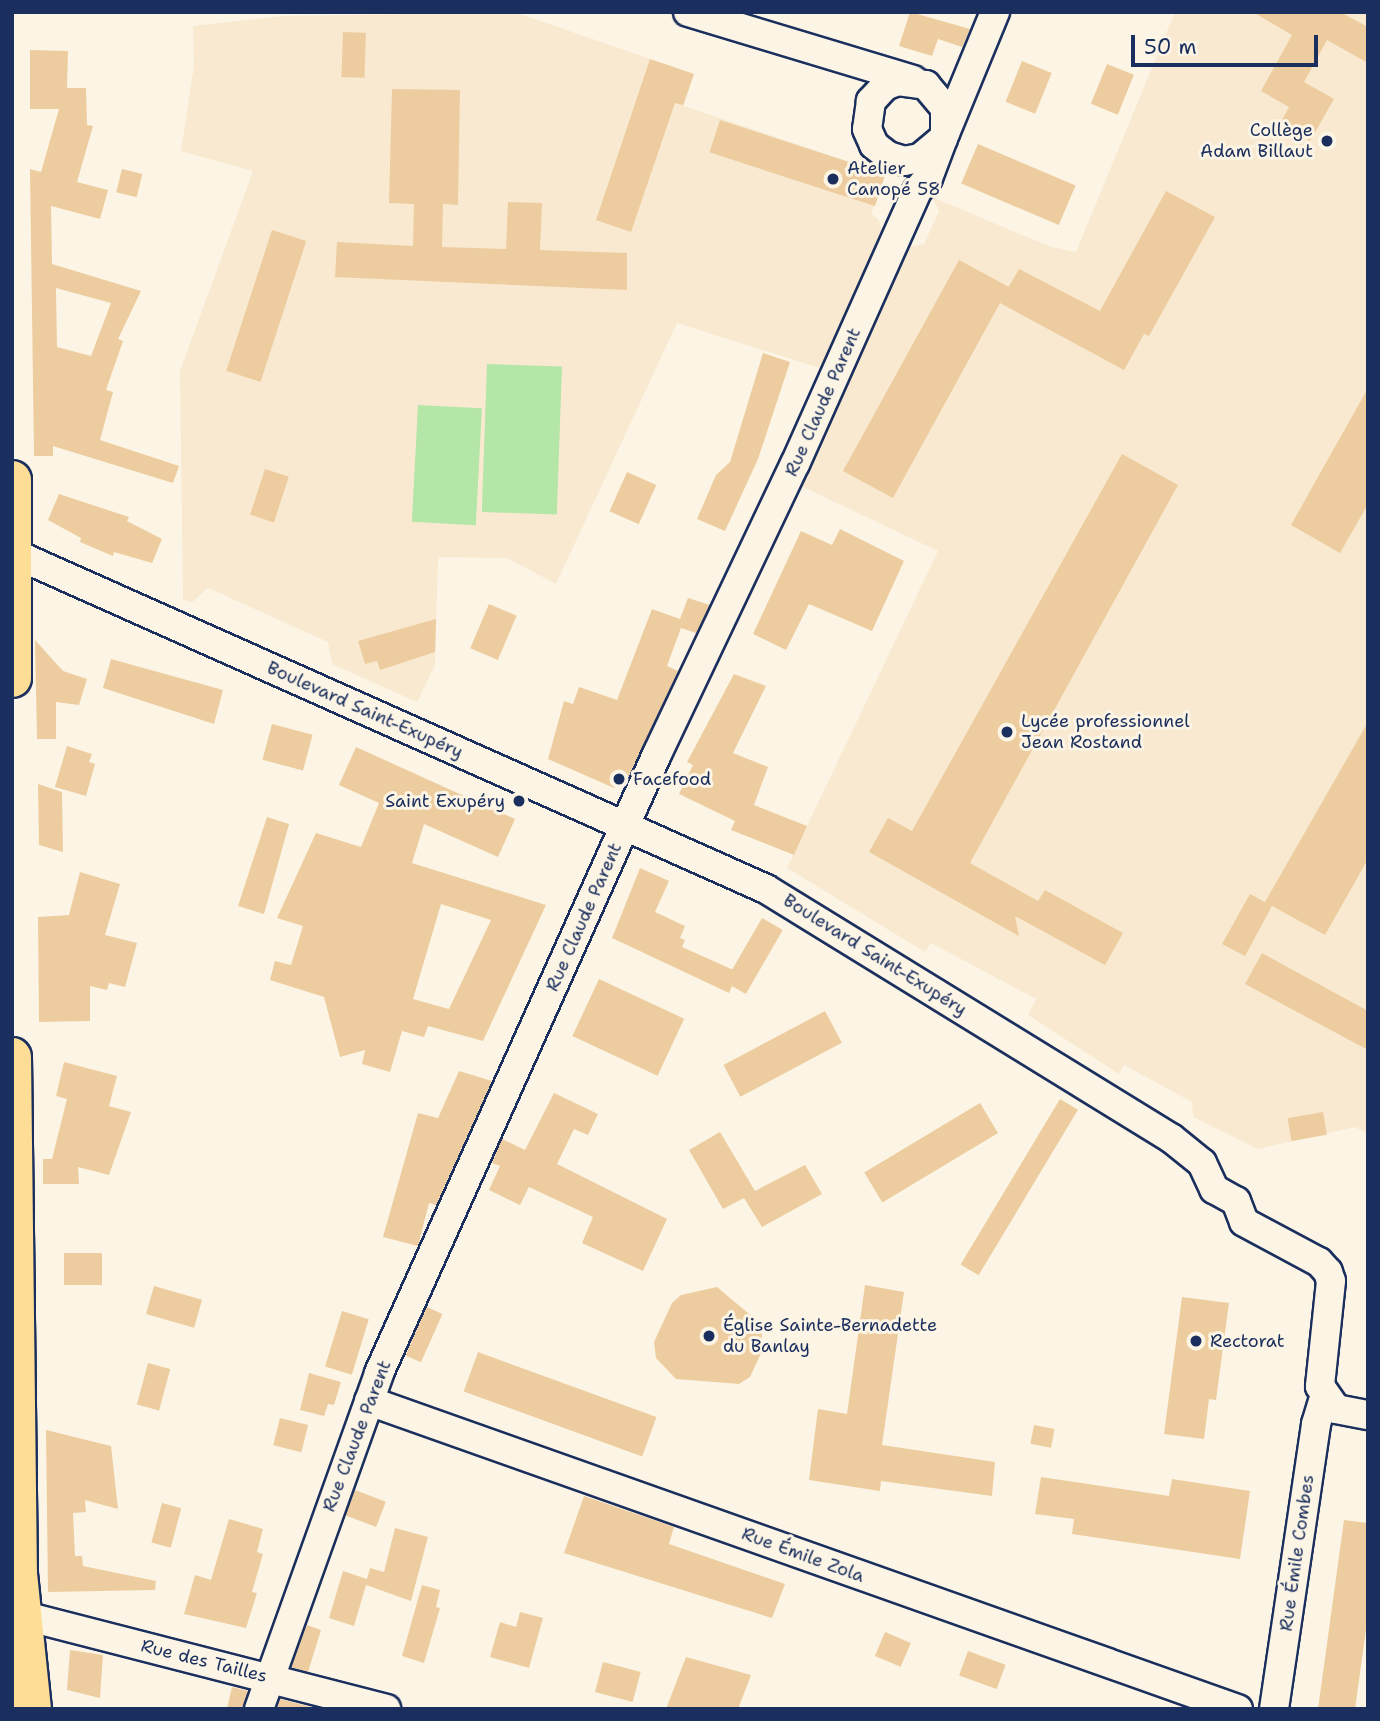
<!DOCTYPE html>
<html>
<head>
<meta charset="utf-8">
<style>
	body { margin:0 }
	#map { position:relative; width:1380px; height:1721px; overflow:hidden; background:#fcf5e5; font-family:"Shantell Sans",sans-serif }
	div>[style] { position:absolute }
	.built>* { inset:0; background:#f8e9d0 }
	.green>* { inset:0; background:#b3e6a7; transform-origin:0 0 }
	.building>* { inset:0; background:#edcd9f; transform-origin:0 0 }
	.roads { filter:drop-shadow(2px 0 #1b2f5e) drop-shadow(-2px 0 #1b2f5e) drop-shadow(0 2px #1b2f5e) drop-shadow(0 -2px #1b2f5e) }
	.street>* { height:28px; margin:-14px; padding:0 14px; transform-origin:14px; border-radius:14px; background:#fcf5e5 }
	.primary>* { height:38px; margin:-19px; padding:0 19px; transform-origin:19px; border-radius:19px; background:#fede96 }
	.dots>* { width:19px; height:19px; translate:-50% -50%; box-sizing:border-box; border:4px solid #fcf5e5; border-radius:50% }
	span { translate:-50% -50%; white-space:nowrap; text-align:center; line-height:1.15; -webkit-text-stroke:6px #fcf5e5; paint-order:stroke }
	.poi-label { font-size:18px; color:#1b2f5e }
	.right { translate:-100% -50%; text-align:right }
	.left { translate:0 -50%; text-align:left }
	.street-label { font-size:18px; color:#1b2f5e }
	.frame { position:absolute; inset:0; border:14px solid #1b2f5e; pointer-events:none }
	.scale { position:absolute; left:1131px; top:35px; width:187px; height:32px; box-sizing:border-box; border:4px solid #1b2f5e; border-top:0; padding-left:9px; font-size:21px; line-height:24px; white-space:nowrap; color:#1b2f5e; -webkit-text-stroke:5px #fcf5e5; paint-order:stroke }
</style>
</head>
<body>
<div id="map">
	<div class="built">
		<i style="clip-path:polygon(1175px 12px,1368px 12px,1368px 1134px,1355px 1127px,1258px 1149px,1193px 1117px,1192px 1102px,1124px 1065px,1119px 1074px,1028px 1015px,1036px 999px,931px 943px,925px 952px,787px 868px,938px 551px,801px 486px,909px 247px,924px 244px,939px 211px,932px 197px,1051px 247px,1076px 252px)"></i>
		<i style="clip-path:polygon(517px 13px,694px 74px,684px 106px,885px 174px,871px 214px,879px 220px,882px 232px,820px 368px,677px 323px,556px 584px,507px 558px,438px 557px,435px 665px,417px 702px,332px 664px,328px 642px,208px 588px,191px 603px,183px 599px,180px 371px,253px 171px,181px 151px,194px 66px,193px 26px,283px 16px)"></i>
	</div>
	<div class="green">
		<i style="left:487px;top:364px;width:75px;height:148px;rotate:2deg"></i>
		<i style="left:418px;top:405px;width:64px;height:117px;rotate:3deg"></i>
	</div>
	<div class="building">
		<i style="clip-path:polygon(910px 12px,970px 29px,962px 47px,938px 39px,932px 56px,899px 46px)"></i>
		<i style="clip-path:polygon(1253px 12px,1340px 12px,1368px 27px,1368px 63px,1327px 40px,1304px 82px,1334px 99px,1310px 141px,1280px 124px,1289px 107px,1261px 91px,1292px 35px)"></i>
		<i style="left:343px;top:32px;width:23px;height:45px;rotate:2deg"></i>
		<i style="clip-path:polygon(evenodd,30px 50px,68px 51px,67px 88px,86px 88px,87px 125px,93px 126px,77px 182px,108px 190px,100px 219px,51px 206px,52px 264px,141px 291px,118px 339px,123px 341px,106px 390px,113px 392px,100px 440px,179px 466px,173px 483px,53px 446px,53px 456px,34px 456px,30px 169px,41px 172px,59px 109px,30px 109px,30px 50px,56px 288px,111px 303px,91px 356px,57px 347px,56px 288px)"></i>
		<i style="clip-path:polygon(650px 59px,694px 74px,683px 105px,675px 103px,631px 232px,596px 220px)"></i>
		<i style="left:1022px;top:61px;width:32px;height:44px;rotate:22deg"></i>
		<i style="left:1107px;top:64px;width:29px;height:43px;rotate:22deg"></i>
		<i style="clip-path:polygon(392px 89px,460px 90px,458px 205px,443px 204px,442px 247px,506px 249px,508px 202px,542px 203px,540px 250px,627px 253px,627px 290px,335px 277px,337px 242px,413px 246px,414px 204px,389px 203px)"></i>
		<i style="left:720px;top:120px;width:174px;height:34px;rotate:18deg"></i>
		<i style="left:978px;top:144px;width:106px;height:43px;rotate:23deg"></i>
		<i style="left:122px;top:169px;width:21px;height:24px;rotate:14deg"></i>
		<i style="clip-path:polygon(1166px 191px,1215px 217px,1149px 336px,1144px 334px,1124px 370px,1000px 303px,893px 498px,843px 471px,959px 260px,1009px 287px,1004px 295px,1019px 269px,1100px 311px)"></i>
		<i style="left:272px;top:230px;width:36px;height:148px;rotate:18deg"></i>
		<i style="clip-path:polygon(763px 353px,790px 362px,758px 459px,725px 531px,697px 519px,716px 475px,730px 462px)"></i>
		<i style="clip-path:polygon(1368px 388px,1368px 504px,1340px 553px,1291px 525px)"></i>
		<i style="clip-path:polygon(1122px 454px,1178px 485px,970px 863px,1038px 901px,1045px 890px,1123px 933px,1105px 965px,1015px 916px,1019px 936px,869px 852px,888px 818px,912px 831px)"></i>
		<i style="left:265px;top:469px;width:25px;height:48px;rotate:18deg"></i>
		<i style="left:627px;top:472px;width:32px;height:43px;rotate:24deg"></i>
		<i style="clip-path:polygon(59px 494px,129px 517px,127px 521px,162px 539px,152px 563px,114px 552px,113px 556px,80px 542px,81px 538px,48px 520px)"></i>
		<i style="clip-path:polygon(840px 529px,904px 561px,872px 631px,809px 604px,786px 650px,753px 634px,801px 531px,832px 545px)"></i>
		<i style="clip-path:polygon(688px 598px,710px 605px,696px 633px,681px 628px,667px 666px,678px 671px,626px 782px,614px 788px,548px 759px,564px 701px,573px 704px,579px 687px,617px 700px,652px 609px,680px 619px)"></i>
		<i style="left:489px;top:604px;width:30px;height:48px;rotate:23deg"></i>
		<i style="clip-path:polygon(436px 619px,435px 652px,380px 670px,377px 661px,365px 664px,358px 641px)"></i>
		<i style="clip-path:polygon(35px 640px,63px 671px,87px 679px,79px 705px,56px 702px,56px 739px,37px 739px)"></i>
		<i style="clip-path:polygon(111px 659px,223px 690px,214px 724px,103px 688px)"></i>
		<i style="clip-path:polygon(734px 674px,766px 686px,733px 753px,768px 767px,754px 805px,807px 826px,794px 855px,731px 830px,735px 821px,679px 794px,693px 765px,687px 762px)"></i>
		<i style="clip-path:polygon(1368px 722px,1368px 859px,1325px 935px,1272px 906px,1245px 956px,1222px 944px,1250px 894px,1265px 902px)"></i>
		<i style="left:272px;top:724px;width:42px;height:37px;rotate:15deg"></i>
		<i style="clip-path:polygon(67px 746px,92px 754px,89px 762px,95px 764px,86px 796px,55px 787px)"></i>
		<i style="clip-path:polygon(evenodd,356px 747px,515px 819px,498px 857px,424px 824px,412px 863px,546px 905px,483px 1041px,428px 1026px,424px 1037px,402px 1031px,390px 1072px,362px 1064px,365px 1050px,340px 1057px,324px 997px,270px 980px,275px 961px,291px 965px,303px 926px,277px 918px,316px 833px,361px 847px,379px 803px,339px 785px,356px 747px,441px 904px,491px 920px,449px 1009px,413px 999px,441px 904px)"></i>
		<i style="clip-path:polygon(38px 784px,62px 792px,63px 852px,39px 845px)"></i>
		<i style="clip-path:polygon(267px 817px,289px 824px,264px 914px,238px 906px)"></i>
		<i style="clip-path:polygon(640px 868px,669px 881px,655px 912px,685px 926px,680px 938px,685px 940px,682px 947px,738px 972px,729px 993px,612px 938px)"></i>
		<i style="clip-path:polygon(80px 872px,120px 884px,105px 935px,137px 943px,125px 987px,109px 983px,107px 990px,90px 986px,90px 1021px,39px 1022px,38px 917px,69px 915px)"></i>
		<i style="left:762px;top:918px;width:24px;height:74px;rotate:30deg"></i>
		<i style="clip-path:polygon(1262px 953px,1368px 1011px,1368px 1050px,1245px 984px)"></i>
		<i style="left:599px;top:979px;width:94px;height:63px;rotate:25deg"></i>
		<i style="left:825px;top:1011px;width:36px;height:115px;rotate:62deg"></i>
		<i style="clip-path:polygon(64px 1062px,117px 1076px,109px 1106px,131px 1112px,109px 1175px,78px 1167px,79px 1184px,43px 1184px,43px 1159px,52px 1159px,67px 1099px,56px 1096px)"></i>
		<i style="clip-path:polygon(459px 1071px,492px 1081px,436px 1205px,429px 1203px,418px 1246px,383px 1237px,418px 1113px,438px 1118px)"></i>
		<i style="clip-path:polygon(554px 1093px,598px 1114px,588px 1135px,574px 1129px,557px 1164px,667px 1219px,643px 1271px,582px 1243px,593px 1217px,529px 1187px,520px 1205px,489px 1190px,500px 1166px,492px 1163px,502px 1139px,525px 1150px)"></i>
		<i style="left:1060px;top:1099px;width:21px;height:193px;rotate:31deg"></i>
		<i style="left:980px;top:1103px;width:35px;height:135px;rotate:59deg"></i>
		<i style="left:1323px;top:1112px;width:23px;height:36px;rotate:80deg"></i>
		<i style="clip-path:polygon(720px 1132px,755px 1191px,805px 1165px,822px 1194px,762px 1227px,744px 1198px,723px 1209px,689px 1150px)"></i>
		<i style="left:64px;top:1253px;width:38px;height:32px"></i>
		<i style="clip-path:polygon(865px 1285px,904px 1292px,882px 1445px,995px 1462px,992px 1496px,881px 1481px,880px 1491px,809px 1480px,818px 1409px,847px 1414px)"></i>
		<i style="left:154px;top:1286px;width:50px;height:29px;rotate:16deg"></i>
		<i style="clip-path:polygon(717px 1287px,761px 1324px,763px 1349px,750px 1377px,739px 1384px,676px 1379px,656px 1358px,654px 1342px,672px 1303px,681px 1295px)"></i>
		<i style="clip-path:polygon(1182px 1297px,1229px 1303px,1216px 1400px,1209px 1399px,1204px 1439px,1164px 1434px)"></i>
		<i style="left:427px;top:1307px;width:17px;height:53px;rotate:24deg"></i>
		<i style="left:342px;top:1311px;width:28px;height:58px;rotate:17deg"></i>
		<i style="left:478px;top:1352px;width:190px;height:42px;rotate:20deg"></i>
		<i style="left:148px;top:1363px;width:23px;height:43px;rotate:15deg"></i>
		<i style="clip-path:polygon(309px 1373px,341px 1382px,334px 1405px,328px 1404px,324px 1416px,300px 1410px)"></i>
		<i style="left:280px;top:1418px;width:29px;height:28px;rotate:14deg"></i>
		<i style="left:1034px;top:1425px;width:21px;height:19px;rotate:11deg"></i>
		<i style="clip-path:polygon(46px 1430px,111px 1446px,118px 1509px,85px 1500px,86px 1512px,73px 1513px,75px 1556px,82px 1556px,83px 1566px,156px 1581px,155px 1590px,48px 1592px)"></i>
		<i style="clip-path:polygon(1041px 1477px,1169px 1496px,1172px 1479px,1250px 1491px,1240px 1559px,1072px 1534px,1074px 1519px,1035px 1514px)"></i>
		<i style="left:355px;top:1490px;width:33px;height:27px;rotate:21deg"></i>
		<i style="clip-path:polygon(584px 1496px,674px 1527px,669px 1544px,785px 1584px,772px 1618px,564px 1553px)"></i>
		<i style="left:162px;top:1503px;width:20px;height:41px;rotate:15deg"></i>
		<i style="clip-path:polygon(229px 1519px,263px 1529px,257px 1552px,263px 1554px,252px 1592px,257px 1593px,246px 1628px,184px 1614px,195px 1575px,211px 1580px)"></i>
		<i style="clip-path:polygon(1344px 1520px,1368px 1523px,1368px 1615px,1355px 1709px,1318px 1709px)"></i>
		<i style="clip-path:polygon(395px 1528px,428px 1537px,411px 1601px,366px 1585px,354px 1626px,329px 1618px,343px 1571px,367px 1579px,370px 1568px,384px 1572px)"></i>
		<i style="clip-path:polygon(422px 1585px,440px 1590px,436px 1607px,440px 1608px,424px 1663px,402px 1656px)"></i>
		<i style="clip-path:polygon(520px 1612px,543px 1618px,529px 1668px,490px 1657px,500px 1622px,516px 1627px)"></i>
		<i style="clip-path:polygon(307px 1625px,321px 1630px,308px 1672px,291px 1667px)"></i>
		<i style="left:885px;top:1632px;width:28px;height:26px;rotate:23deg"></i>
		<i style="clip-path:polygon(70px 1650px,103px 1655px,100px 1698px,67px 1690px)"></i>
		<i style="left:968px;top:1651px;width:40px;height:26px;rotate:20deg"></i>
		<i style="clip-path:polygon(686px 1657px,751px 1675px,738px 1709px,666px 1709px)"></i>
		<i style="left:603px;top:1662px;width:39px;height:31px;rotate:15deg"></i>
		<i style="clip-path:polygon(232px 1687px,248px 1691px,243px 1709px,227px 1709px)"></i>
		<i style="clip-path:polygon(280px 1699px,311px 1707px,310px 1709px,277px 1709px)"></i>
	</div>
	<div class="roads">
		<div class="street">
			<i style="left:688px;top:12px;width:235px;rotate:16.8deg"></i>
			<i style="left:946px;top:131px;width:129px;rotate:-67.6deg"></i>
			<i style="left:15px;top:554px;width:822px;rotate:24.04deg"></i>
			<i style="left:766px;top:889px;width:475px;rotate:31.6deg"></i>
			<i style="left:1171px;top:1138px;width:40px;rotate:39deg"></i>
			<i style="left:1202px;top:1163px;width:29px;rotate:65deg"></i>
			<i style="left:1214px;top:1189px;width:25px;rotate:29deg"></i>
			<i style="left:1236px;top:1201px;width:22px;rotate:69deg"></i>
			<i style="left:1244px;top:1222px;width:85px;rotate:28.1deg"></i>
			<i style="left:1319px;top:1262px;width:13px;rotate:48deg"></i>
			<i style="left:1328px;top:1272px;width:9px;rotate:72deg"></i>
			<i style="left:1331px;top:1281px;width:106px;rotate:96deg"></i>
			<i style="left:1320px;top:1386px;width:28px;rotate:55deg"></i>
			<i style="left:1336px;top:1409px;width:33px;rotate:11deg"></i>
			<i style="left:369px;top:1401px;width:922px;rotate:19.52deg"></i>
			<i style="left:21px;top:1615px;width:377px;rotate:14.4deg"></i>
			<i style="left:259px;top:1709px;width:357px;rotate:-70.3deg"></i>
			<i style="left:379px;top:1373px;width:679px;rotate:-65.81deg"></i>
			<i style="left:657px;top:754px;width:321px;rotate:-64.6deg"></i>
			<i style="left:795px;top:464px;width:299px;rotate:-65.9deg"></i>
			<i style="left:917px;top:191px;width:17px;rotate:-50deg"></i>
			<i style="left:928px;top:178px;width:48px;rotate:-69.3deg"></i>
			<i style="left:945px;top:133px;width:25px;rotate:-90deg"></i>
			<i style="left:945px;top:108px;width:30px;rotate:-130deg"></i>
			<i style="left:926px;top:85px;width:28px;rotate:-172deg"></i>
			<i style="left:898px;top:81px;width:14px;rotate:159deg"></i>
			<i style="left:885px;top:86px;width:21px;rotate:133deg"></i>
			<i style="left:871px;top:101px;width:28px;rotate:98deg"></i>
			<i style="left:867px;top:129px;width:17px;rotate:66deg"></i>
			<i style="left:874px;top:145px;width:18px;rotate:38deg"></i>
			<i style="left:888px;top:156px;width:17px;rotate:17deg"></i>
			<i style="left:904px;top:161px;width:16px;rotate:-11deg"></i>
			<i style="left:920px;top:158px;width:30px;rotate:-40deg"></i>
			<i style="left:1274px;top:1709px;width:288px;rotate:-81.6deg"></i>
			<i style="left:1316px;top:1424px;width:27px;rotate:-73deg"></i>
		</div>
		<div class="primary">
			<i style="left:12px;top:480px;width:198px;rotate:90deg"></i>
			<i style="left:12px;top:1057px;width:517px;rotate:89.34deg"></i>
			<i style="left:18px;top:1574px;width:136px;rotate:84.1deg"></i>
		</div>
	</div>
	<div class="dots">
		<i style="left:1327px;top:141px;background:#1b2f5e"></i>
		<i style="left:833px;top:179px;background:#1b2f5e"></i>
		<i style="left:1007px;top:732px;background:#1b2f5e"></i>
		<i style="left:619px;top:779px;background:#1b2f5e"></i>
		<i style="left:519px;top:801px;background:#1b2f5e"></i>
		<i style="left:709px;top:1336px;background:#1b2f5e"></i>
		<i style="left:1196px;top:1341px;background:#1b2f5e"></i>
	</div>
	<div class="poi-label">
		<span class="right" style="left:1313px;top:141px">Collège<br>Adam Billaut</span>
		<span class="left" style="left:847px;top:179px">Atelier<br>Canopé 58</span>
		<span class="left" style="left:1021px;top:732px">Lycée professionnel<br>Jean Rostand</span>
		<span class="left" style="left:633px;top:779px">Facefood</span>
		<span class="right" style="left:505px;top:801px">Saint Exupéry</span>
		<span class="left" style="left:723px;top:1336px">Église Sainte-Bernadette<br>du Banlay</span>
		<span class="left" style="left:1210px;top:1341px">Rectorat</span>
	</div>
	<div class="street-label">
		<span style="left:823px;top:402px;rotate:-66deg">Rue Claude Parent</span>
		<span style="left:365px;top:710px;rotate:24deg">Boulevard Saint-Exupéry</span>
		<span style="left:584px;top:917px;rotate:-66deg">Rue Claude Parent</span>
		<span style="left:875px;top:955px;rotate:32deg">Boulevard Saint-Exupéry</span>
		<span style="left:357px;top:1436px;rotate:-69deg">Rue Claude Parent</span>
		<span style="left:1297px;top:1553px;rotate:-82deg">Rue Émile Combes</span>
		<span style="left:803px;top:1555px;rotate:20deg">Rue Émile Zola</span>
		<span style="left:204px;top:1661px;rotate:14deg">Rue des Tailles</span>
	</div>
	<div class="frame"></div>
	<div class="scale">50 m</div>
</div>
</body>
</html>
